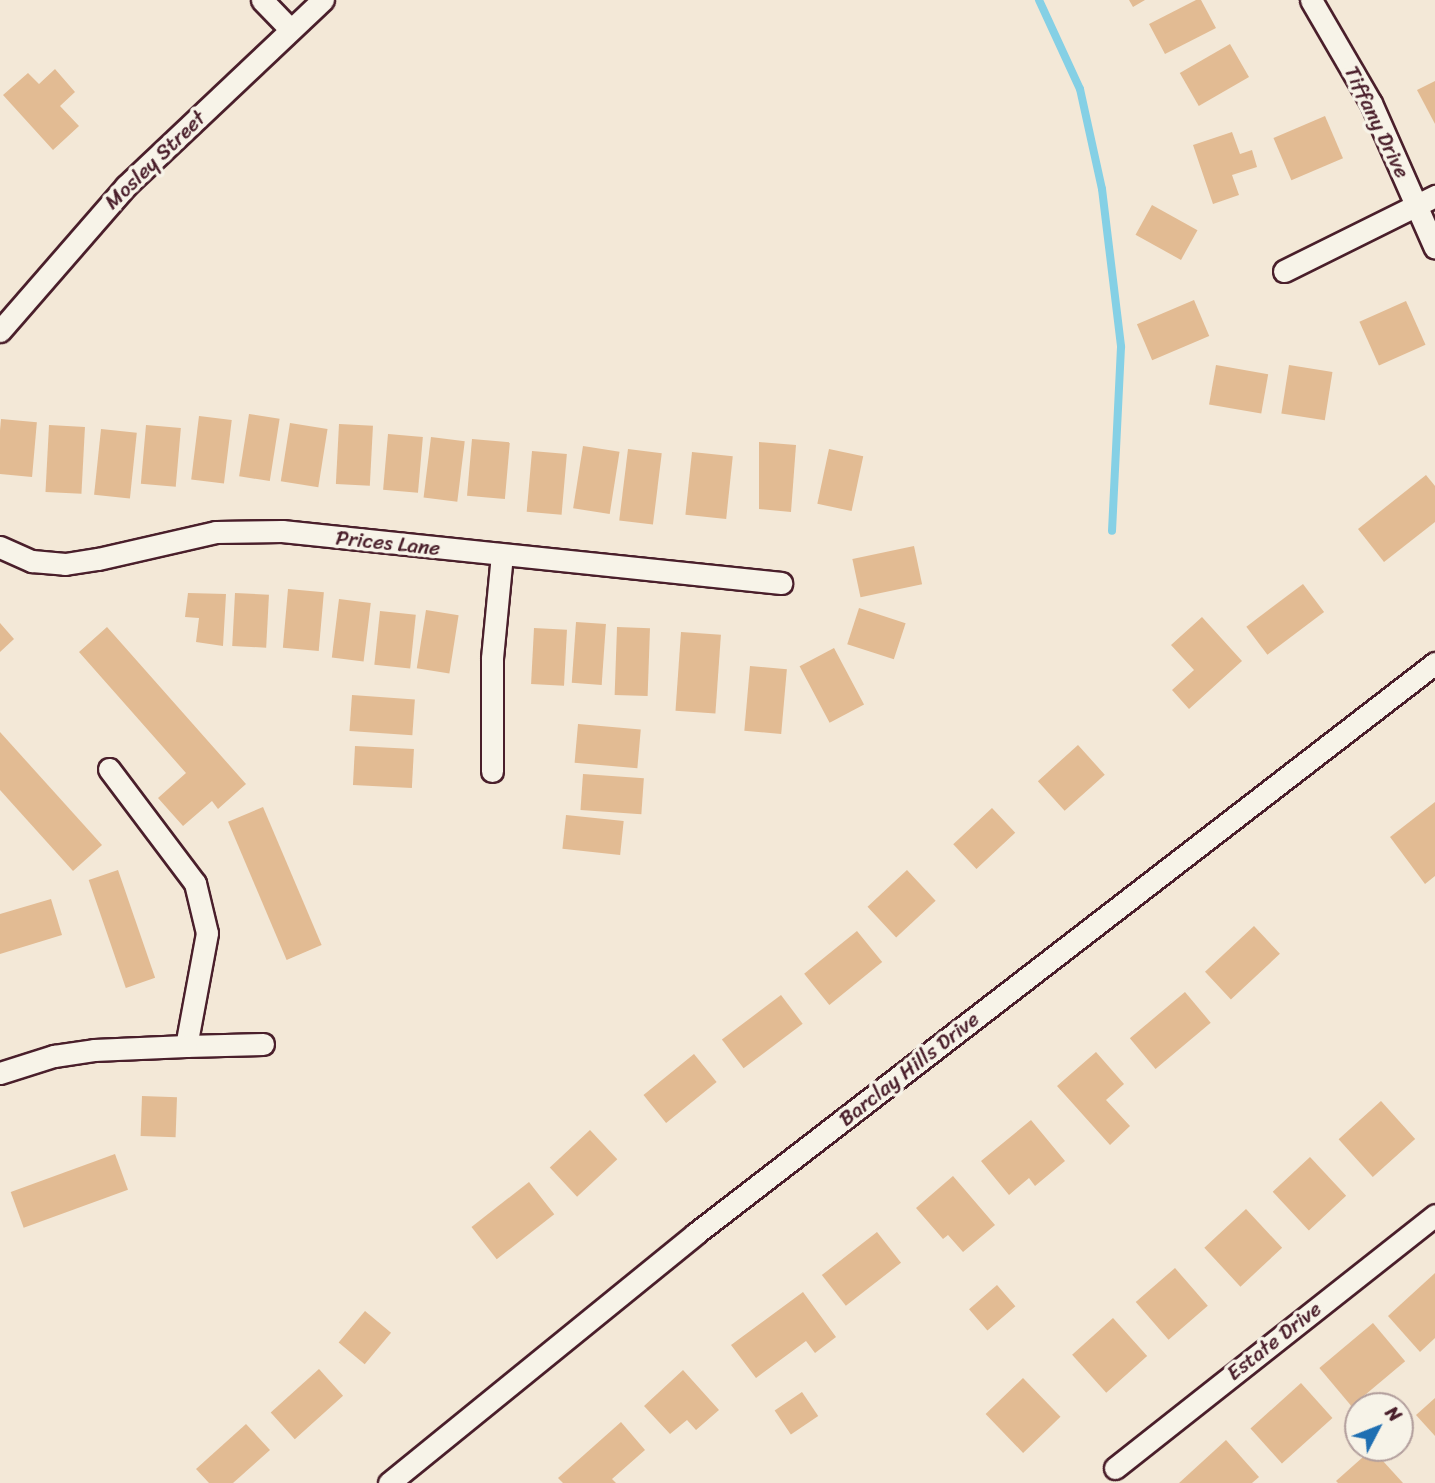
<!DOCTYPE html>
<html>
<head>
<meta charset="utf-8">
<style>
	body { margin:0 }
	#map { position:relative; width:1435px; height:1483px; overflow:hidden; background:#f3e8d7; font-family:Sriracha,sans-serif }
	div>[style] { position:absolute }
	.stream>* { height:8px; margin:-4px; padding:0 4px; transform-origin:4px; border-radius:4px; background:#85d0e5 }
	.building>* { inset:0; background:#e2bb93; transform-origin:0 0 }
	.roads { filter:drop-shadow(2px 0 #4a1f2b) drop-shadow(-2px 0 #4a1f2b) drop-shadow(0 2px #4a1f2b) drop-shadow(0 -2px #4a1f2b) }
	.minor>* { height:21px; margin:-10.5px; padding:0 10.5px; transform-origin:10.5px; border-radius:10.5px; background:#f7f3e8 }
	span { translate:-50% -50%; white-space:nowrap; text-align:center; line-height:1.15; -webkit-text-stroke:7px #f7f3e8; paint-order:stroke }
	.street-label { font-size:21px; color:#4a1f2b }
	.north { position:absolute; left:1344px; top:1392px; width:70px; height:70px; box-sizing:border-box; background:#f7f3e8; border:2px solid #b29e9c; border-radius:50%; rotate:48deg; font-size:19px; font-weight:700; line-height:28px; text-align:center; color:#4a1f2b }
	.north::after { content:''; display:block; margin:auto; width:24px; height:32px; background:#1f6fb2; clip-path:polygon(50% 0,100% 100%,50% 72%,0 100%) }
</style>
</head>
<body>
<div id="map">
	<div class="stream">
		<i style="left:1039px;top:0;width:98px;rotate:65.3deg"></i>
		<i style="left:1080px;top:89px;width:102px;rotate:77.6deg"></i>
		<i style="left:1102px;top:189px;width:159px;rotate:83.1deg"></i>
		<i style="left:1121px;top:347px;width:184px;rotate:92.8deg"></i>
	</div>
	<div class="building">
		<i style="clip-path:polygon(1129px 0,1145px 0,1133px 7px)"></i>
		<i style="clip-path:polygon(1196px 0,1201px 0,1216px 28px,1165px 54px,1149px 24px)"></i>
		<i style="left:1230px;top:44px;width:38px;height:58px;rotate:60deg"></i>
		<i style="clip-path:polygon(55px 69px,75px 92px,60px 106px,79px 126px,53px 150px,3px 95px,28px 73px,39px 84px)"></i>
		<i style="clip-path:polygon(1435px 81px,1435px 124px,1417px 90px)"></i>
		<i style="left:1325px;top:116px;width:46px;height:56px;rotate:67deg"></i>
		<i style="clip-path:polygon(1232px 132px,1240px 154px,1252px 150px,1257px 167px,1232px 175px,1239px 195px,1213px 204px,1193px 145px)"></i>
		<i style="left:1152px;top:205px;width:52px;height:34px;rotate:29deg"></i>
		<i style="left:1194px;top:300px;width:39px;height:62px;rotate:67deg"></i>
		<i style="left:1406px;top:301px;width:48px;height:51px;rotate:66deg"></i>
		<i style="left:1216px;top:365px;width:53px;height:40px;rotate:10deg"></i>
		<i style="left:1289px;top:365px;width:44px;height:49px;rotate:9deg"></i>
		<i style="left:249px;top:414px;width:31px;height:63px;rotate:9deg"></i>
		<i style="left:199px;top:416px;width:33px;height:64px;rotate:7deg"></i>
		<i style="left:1px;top:419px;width:36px;height:55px;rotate:5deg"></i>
		<i style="left:290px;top:423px;width:38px;height:59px;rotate:9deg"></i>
		<i style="left:339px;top:424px;width:34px;height:60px;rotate:3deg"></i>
		<i style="left:49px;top:425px;width:36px;height:67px;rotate:3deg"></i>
		<i style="left:146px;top:425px;width:35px;height:59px;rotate:5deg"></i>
		<i style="left:101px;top:429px;width:36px;height:66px;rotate:6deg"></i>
		<i style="left:388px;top:434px;width:35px;height:56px;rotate:5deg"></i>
		<i style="left:431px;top:437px;width:34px;height:61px;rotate:7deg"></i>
		<i style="left:472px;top:439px;width:38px;height:57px;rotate:5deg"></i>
		<i style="clip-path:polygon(759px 442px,796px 445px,791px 512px,759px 509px)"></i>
		<i style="left:583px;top:446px;width:37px;height:63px;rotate:9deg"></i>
		<i style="left:628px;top:449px;width:34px;height:72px;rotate:7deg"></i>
		<i style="left:829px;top:449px;width:35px;height:56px;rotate:12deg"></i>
		<i style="left:532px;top:451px;width:35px;height:61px;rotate:5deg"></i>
		<i style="left:692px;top:452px;width:41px;height:63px;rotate:6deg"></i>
		<i style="clip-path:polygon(1426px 475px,1435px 486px,1435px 522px,1384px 562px,1358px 529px)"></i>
		<i style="left:914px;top:546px;width:39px;height:63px;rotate:78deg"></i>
		<i style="left:1303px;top:584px;width:35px;height:71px;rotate:53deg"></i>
		<i style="left:288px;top:589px;width:36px;height:59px;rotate:5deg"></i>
		<i style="clip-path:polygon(188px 593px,226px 594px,223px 646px,196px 642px,199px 618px,185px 617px)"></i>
		<i style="left:235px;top:593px;width:34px;height:53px;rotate:3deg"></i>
		<i style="left:339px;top:599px;width:32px;height:59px;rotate:7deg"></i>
		<i style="left:859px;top:608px;width:49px;height:38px;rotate:18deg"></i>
		<i style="left:426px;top:610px;width:33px;height:59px;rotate:9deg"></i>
		<i style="left:380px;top:611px;width:36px;height:54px;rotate:6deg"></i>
		<i style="clip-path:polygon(1202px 617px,1242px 661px,1189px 709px,1172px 690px,1194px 670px,1171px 645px)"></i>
		<i style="left:576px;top:622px;width:30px;height:61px;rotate:4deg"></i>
		<i style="clip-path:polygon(0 623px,14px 639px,0 652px)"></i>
		<i style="clip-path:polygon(107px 627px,246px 784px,218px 809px,212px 801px,183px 826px,158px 798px,186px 773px,79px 652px)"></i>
		<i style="left:617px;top:627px;width:33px;height:68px;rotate:2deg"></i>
		<i style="left:534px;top:628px;width:33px;height:56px;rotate:3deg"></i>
		<i style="left:681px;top:632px;width:40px;height:79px;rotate:4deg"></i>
		<i style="left:834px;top:648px;width:64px;height:39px;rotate:62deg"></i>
		<i style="left:750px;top:666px;width:37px;height:65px;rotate:5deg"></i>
		<i style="left:352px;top:695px;width:63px;height:36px;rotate:4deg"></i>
		<i style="left:578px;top:724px;width:63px;height:39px;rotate:5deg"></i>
		<i style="clip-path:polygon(0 732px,102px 845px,73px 871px,0 790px)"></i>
		<i style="left:1078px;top:745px;width:40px;height:54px;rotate:48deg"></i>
		<i style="left:355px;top:746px;width:59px;height:39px;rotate:3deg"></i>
		<i style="left:583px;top:774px;width:61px;height:36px;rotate:4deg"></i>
		<i style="clip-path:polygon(1435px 802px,1435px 876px,1425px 884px,1390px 837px)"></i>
		<i style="left:263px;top:807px;width:150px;height:38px;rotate:67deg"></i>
		<i style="left:992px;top:808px;width:34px;height:53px;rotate:47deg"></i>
		<i style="left:566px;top:815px;width:58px;height:34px;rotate:6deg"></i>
		<i style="left:118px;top:870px;width:114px;height:31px;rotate:71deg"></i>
		<i style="left:907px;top:870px;width:42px;height:54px;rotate:47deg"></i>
		<i style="clip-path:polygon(51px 899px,62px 935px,0 954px,0 914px)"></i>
		<i style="left:1254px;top:926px;width:38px;height:67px;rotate:47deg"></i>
		<i style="left:857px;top:931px;width:40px;height:68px;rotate:51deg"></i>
		<i style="left:1185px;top:992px;width:40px;height:72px;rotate:50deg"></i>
		<i style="left:781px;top:995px;width:36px;height:74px;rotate:53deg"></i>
		<i style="clip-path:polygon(1096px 1052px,1124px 1084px,1106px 1100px,1130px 1126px,1110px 1145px,1057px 1086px)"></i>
		<i style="left:694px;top:1054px;width:36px;height:65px;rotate:51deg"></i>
		<i style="left:142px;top:1096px;width:35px;height:40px;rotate:2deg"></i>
		<i style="left:1381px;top:1101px;width:51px;height:57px;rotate:48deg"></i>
		<i style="clip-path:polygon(1031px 1120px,1065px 1161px,1035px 1186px,1029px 1178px,1009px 1195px,981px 1161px)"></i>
		<i style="left:590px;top:1130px;width:40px;height:55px;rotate:47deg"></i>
		<i style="left:115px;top:1154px;width:38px;height:111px;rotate:70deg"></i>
		<i style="left:1310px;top:1157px;width:53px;height:51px;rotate:47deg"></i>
		<i style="clip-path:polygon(953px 1176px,995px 1225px,963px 1252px,948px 1235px,943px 1239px,916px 1208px)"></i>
		<i style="left:529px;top:1182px;width:41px;height:73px;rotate:52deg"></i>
		<i style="left:1246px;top:1209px;width:53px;height:57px;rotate:47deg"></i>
		<i style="left:877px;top:1232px;width:39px;height:70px;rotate:52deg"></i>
		<i style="left:1175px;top:1268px;width:50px;height:52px;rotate:49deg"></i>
		<i style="clip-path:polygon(1435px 1273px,1435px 1338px,1420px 1352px,1388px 1316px)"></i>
		<i style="left:997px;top:1285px;width:28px;height:37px;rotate:49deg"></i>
		<i style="clip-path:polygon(803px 1292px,836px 1337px,815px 1353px,806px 1341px,756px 1378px,731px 1345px)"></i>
		<i style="left:365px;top:1311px;width:34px;height:41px;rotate:40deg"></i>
		<i style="left:1113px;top:1318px;width:51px;height:55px;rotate:48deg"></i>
		<i style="left:1373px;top:1323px;width:50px;height:70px;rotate:50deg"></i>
		<i style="left:319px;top:1369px;width:36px;height:65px;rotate:48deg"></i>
		<i style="clip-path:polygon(683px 1370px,719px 1410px,696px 1430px,687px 1420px,670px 1434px,644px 1406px)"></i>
		<i style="left:1023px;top:1378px;width:54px;height:52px;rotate:46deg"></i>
		<i style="left:1301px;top:1383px;width:47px;height:68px;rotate:48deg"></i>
		<i style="left:802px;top:1392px;width:29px;height:33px;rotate:56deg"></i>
		<i style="clip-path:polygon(1435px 1398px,1435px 1436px,1416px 1415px)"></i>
		<i style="clip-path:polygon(621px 1422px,645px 1450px,612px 1479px,616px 1483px,563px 1483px,558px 1478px)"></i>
		<i style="clip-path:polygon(246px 1424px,270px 1450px,233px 1483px,209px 1483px,196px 1469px)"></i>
		<i style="clip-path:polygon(1226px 1440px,1259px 1477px,1252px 1483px,1179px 1483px)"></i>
		<i style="clip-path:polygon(1372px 1449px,1403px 1483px,1338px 1483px,1336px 1481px)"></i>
	</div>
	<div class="roads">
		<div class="minor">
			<i style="left:262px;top:0;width:40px;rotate:46deg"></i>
			<i style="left:1311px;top:0;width:119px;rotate:59.8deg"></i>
			<i style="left:1371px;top:103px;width:158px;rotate:66.2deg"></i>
			<i style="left:1284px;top:271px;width:169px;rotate:-26.4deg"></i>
			<i style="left:0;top:331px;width:192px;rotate:-49deg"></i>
			<i style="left:126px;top:186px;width:271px;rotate:-43.4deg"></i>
			<i style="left:0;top:547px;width:35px;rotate:24deg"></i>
			<i style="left:32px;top:561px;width:33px;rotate:5deg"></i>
			<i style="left:65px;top:564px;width:33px;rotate:-9deg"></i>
			<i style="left:98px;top:559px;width:121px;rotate:-12.9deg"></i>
			<i style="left:216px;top:532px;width:66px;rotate:-0.9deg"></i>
			<i style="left:282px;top:531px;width:502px;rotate:5.95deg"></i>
			<i style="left:109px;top:769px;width:143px;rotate:53deg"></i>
			<i style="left:195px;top:883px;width:51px;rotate:76.5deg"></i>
			<i style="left:207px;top:933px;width:115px;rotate:100.5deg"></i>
			<i style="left:186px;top:1046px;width:77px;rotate:-1.5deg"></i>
			<i style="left:492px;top:771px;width:113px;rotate:-90deg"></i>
			<i style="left:492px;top:658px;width:103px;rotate:-84.5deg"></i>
			<i style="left:0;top:1073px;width:57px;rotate:-17.5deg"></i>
			<i style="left:54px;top:1056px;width:40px;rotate:-8.5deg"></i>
			<i style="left:94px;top:1050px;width:92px;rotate:-2.5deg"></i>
			<i style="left:1115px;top:1468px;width:408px;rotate:-38.3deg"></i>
			<i style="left:389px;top:1483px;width:395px;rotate:-39.1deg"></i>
			<i style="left:695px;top:1234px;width:935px;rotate:-37.65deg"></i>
		</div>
	</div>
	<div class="street-label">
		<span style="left:1377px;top:122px;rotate:64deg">Tiffany Drive</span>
		<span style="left:155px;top:160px;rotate:-44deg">Mosley Street</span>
		<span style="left:388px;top:543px;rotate:6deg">Prices Lane</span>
		<span style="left:909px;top:1069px;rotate:-38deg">Barclay Hills Drive</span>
		<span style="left:1274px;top:1341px;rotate:-38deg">Estate Drive</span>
	</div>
	<div class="north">N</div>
</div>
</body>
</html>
